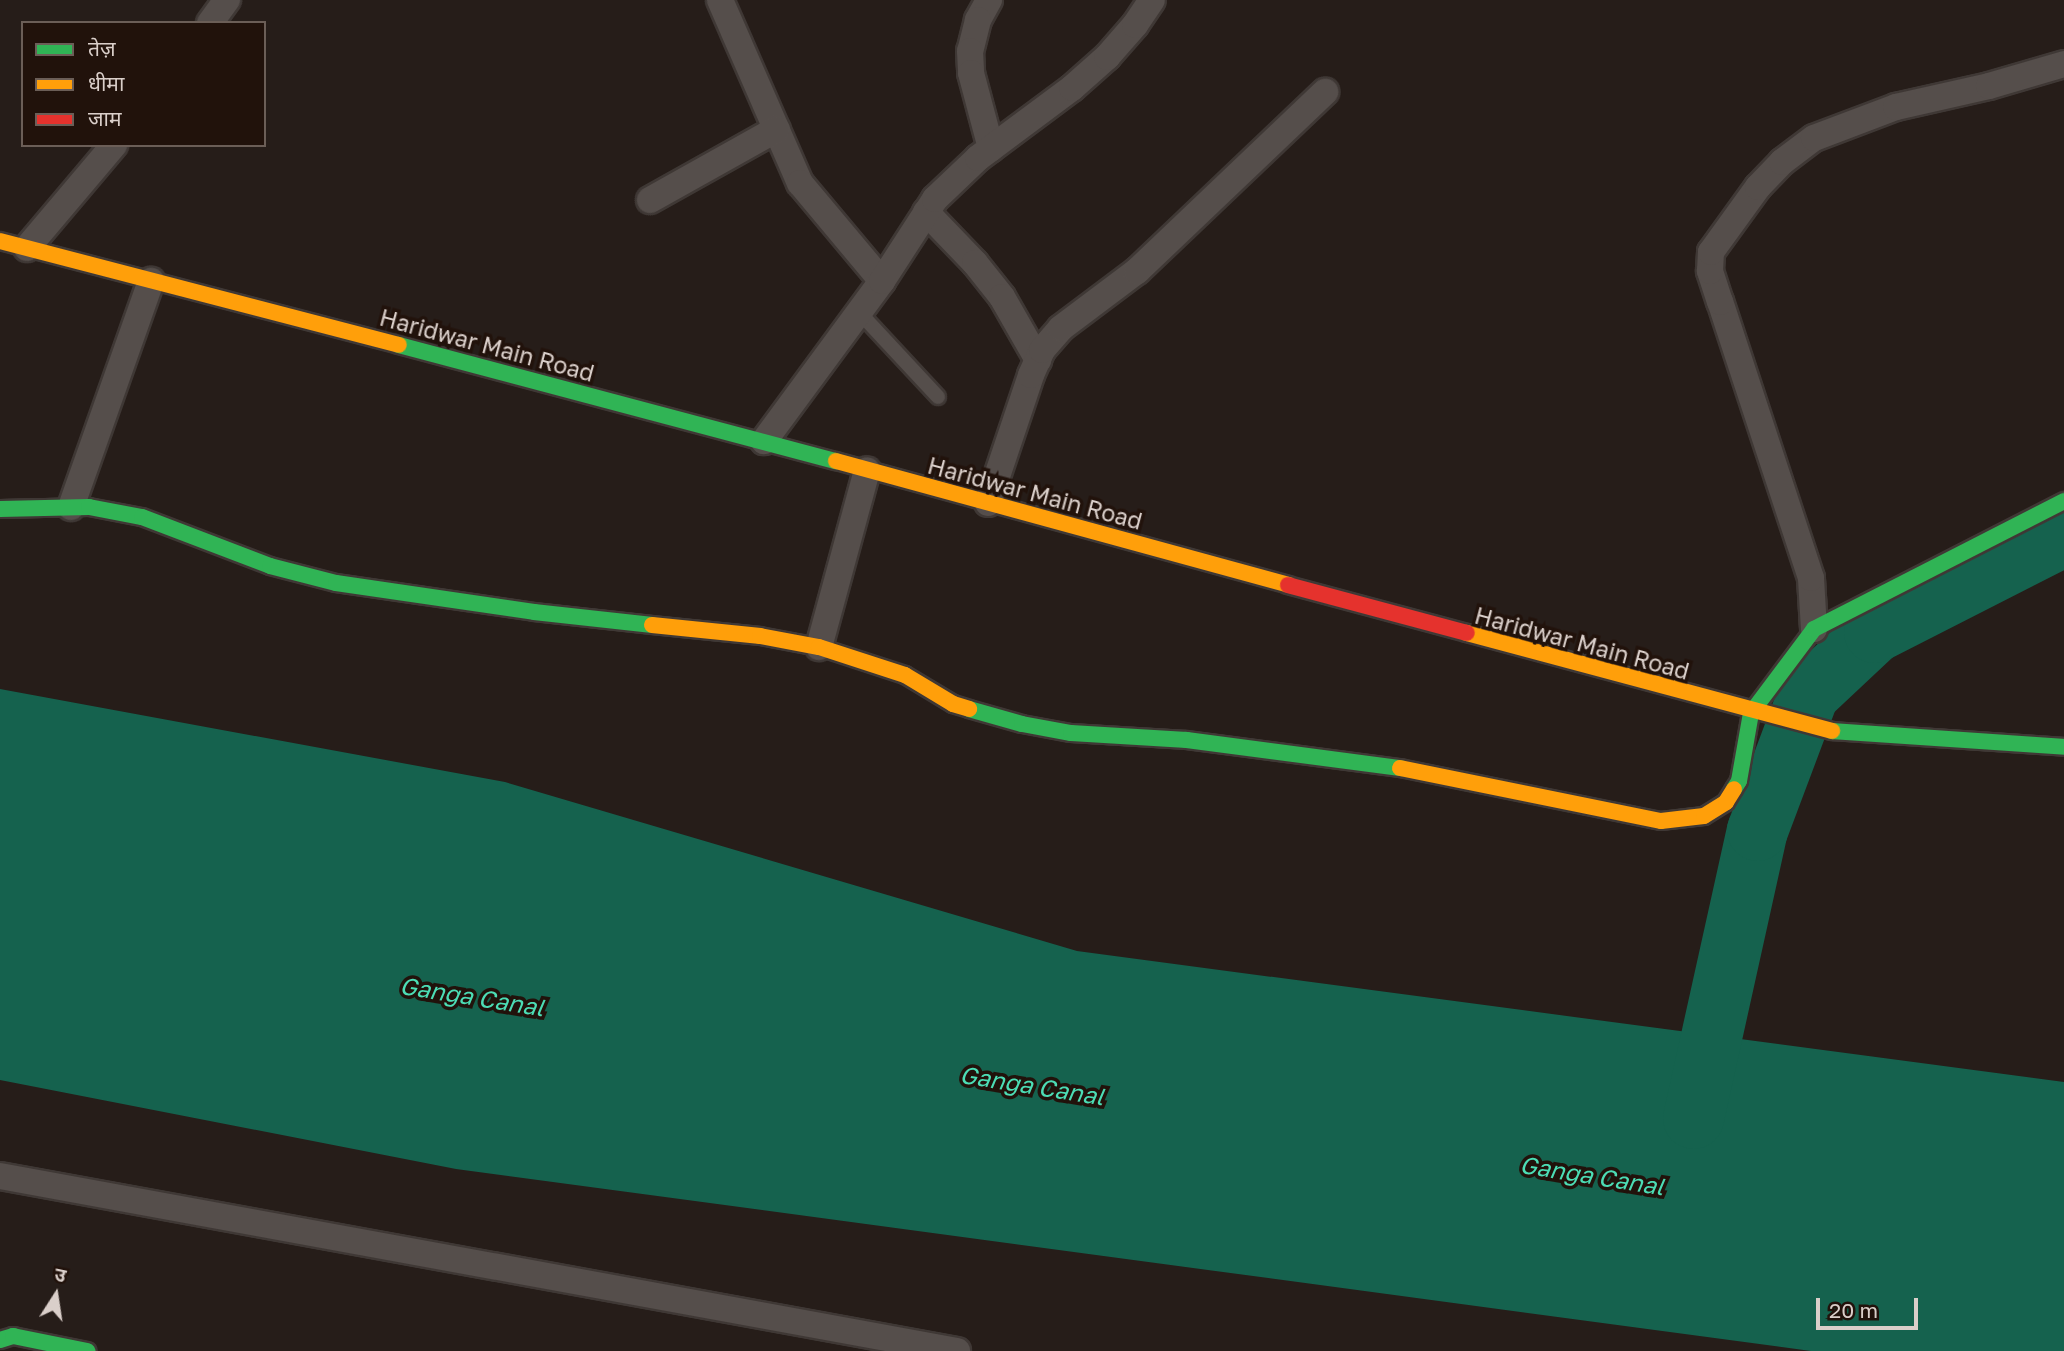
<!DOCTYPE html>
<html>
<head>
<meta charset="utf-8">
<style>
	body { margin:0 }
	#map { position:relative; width:2064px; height:1351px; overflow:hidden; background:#261d19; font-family:"Golos Text","Noto Sans Devanagari",sans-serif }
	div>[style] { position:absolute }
	.water>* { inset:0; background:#15624e }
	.river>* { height:61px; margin:-30.5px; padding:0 30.5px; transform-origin:30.5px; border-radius:30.5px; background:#15624e }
	.roads { filter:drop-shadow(2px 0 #3f3835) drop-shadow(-2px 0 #3f3835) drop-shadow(0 2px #3f3835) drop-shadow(0 -2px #3f3835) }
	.lane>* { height:14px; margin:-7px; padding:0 7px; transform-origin:7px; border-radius:7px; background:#554e4b }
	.street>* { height:26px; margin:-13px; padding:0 13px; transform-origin:13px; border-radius:13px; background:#554e4b }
	.fast>* { height:16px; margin:-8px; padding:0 8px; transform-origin:8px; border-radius:8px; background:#30b455 }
	.slow>* { height:16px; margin:-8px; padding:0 8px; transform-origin:8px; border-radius:8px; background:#ff9f0a }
	.jam>* { height:16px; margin:-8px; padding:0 8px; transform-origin:8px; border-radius:8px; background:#e5322d }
	span { translate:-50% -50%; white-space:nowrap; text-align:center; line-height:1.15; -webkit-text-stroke:7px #21120b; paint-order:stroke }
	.street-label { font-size:23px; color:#dacfca }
	.water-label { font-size:24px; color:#4cddb5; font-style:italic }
	.legend { position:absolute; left:21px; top:21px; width:245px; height:126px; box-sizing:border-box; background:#21120b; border:2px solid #6b5e57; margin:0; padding:9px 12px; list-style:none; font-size:21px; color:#dacfca }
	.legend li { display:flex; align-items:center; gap:14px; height:35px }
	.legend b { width:35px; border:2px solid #6b5e57 }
	.north { position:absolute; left:21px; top:1260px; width:70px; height:70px; -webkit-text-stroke:5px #21120b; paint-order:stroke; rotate:12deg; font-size:19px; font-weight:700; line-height:28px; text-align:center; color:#dacfca }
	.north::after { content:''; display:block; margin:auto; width:24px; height:32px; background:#dacfca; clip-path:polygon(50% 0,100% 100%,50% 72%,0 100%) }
	.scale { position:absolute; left:1816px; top:1298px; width:102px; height:32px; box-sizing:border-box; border:4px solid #dacfca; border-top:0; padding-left:9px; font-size:21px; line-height:24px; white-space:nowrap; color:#dacfca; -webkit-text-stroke:5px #21120b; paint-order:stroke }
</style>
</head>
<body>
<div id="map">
	<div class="water">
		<i style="clip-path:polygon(0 689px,505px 782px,1077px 951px,2064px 1082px,2064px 1351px,1811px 1351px,456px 1169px,0 1080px)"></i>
	</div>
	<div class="river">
		<i style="left:1693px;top:1118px;width:295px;rotate:-77.5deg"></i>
		<i style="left:1757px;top:830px;width:145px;rotate:-69.4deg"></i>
		<i style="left:1808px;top:694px;width:91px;rotate:-43.2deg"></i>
		<i style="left:1874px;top:632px;width:213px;rotate:-27deg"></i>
	</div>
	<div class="roads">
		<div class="lane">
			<i style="left:859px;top:312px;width:116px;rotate:47.1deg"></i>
		</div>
		<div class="street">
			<i style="left:720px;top:0;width:200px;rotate:66.4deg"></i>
			<i style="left:800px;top:183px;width:128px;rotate:50.1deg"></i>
			<i style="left:882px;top:281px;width:199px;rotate:126.4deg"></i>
			<i style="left:989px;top:0;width:23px;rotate:119deg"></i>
			<i style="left:978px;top:20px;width:32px;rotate:104deg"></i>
			<i style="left:970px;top:51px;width:22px;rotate:87deg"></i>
			<i style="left:971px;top:73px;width:78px;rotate:75.1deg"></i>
			<i style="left:210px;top:23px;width:29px;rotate:-54deg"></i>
			<i style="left:650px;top:200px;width:145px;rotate:-29.2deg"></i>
			<i style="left:926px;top:212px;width:71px;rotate:46.1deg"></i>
			<i style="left:975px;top:263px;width:43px;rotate:51.5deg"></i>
			<i style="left:1002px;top:297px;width:73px;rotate:60.3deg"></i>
			<i style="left:27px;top:248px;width:135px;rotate:-49.8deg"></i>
			<i style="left:882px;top:281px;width:98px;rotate:-57.1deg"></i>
			<i style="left:935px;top:199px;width:59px;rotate:-43.6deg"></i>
			<i style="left:978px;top:158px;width:117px;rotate:-36.7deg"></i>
			<i style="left:1072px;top:88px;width:47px;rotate:-41.5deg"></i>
			<i style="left:1107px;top:57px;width:43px;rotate:-48.8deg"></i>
			<i style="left:1135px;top:25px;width:30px;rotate:-56deg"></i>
			<i style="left:988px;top:503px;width:135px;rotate:-71.4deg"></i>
			<i style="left:1031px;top:375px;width:27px;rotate:-66deg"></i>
			<i style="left:1042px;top:350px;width:29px;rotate:-49deg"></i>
			<i style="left:1061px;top:328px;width:95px;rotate:-36.9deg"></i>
			<i style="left:1137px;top:271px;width:260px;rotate:-43.6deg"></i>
			<i style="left:71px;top:507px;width:240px;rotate:-70.5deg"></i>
			<i style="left:1814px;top:629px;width:51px;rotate:-93.4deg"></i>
			<i style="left:1811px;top:578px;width:291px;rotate:-108.2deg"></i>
			<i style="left:1720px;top:302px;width:33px;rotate:-108deg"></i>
			<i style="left:1710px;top:271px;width:19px;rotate:-87deg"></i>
			<i style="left:1711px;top:252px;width:80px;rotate:-54.1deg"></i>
			<i style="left:1758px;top:187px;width:35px;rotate:-46deg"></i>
			<i style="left:1782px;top:162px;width:40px;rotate:-37deg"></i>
			<i style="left:1814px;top:138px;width:88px;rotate:-20.7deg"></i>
			<i style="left:1896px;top:107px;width:95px;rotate:-12.7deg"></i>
			<i style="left:1989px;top:86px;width:78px;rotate:-16.3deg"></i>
			<i style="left:819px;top:647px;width:183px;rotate:-74.8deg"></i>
			<i style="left:0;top:1176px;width:973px;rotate:10.36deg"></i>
		</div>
		<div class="fast">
			<i style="left:399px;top:345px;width:452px;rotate:14.9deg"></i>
			<i style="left:0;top:509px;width:89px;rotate:-1.3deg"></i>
			<i style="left:89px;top:507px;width:54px;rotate:10.7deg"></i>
			<i style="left:142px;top:517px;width:137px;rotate:20.9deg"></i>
			<i style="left:270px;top:566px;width:68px;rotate:14.4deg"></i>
			<i style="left:336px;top:583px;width:200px;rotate:8.3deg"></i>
			<i style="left:534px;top:612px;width:119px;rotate:6.3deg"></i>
			<i style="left:969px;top:709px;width:55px;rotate:15.8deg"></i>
			<i style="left:1022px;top:724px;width:50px;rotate:10.4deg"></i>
			<i style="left:1071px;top:733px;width:116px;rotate:3.5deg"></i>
			<i style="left:1187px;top:740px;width:215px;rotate:7.5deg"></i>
			<i style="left:1832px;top:731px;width:233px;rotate:3.9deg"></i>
			<i style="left:1734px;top:789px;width:9px;rotate:-58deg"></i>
			<i style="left:1739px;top:781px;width:69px;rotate:-80deg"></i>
			<i style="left:1751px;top:713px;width:105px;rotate:-53.1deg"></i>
			<i style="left:1814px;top:629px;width:281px;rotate:-27.1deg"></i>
			<i style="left:0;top:1340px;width:14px;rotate:-17deg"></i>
			<i style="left:13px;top:1336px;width:76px;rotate:11.5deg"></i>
		</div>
		<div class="slow">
			<i style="left:0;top:241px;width:412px;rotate:14.6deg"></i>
			<i style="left:836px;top:461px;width:469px;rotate:15.3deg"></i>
			<i style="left:652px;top:625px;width:109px;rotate:5.8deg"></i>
			<i style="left:760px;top:636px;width:60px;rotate:10.6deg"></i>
			<i style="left:819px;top:647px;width:90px;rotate:18deg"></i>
			<i style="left:905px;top:675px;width:56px;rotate:31.1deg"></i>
			<i style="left:953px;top:704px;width:17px;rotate:17deg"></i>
			<i style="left:1467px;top:633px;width:378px;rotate:15deg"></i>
			<i style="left:1400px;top:768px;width:266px;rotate:11.5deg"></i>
			<i style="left:1661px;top:821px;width:43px;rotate:-6.6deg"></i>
			<i style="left:1704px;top:816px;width:26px;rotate:-32deg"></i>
			<i style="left:1726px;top:802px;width:15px;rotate:-58deg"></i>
		</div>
		<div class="jam">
			<i style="left:1288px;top:585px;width:185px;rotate:15deg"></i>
		</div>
	</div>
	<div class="street-label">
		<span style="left:487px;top:345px;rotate:15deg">Haridwar Main Road</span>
		<span style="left:1035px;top:493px;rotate:15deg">Haridwar Main Road</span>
		<span style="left:1582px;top:643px;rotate:15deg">Haridwar Main Road</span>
	</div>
	<div class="water-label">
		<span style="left:472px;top:996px;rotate:9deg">Ganga Canal</span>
		<span style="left:1032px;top:1085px;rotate:9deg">Ganga Canal</span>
		<span style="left:1592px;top:1175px;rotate:9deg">Ganga Canal</span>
	</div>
	<ul class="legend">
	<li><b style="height:9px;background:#30b455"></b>तेज़</li>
	<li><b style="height:9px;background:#ff9f0a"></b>धीमा</li>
	<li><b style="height:9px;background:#e5322d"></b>जाम</li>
	</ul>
	<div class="north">उ</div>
	<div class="scale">20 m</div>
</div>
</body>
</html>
